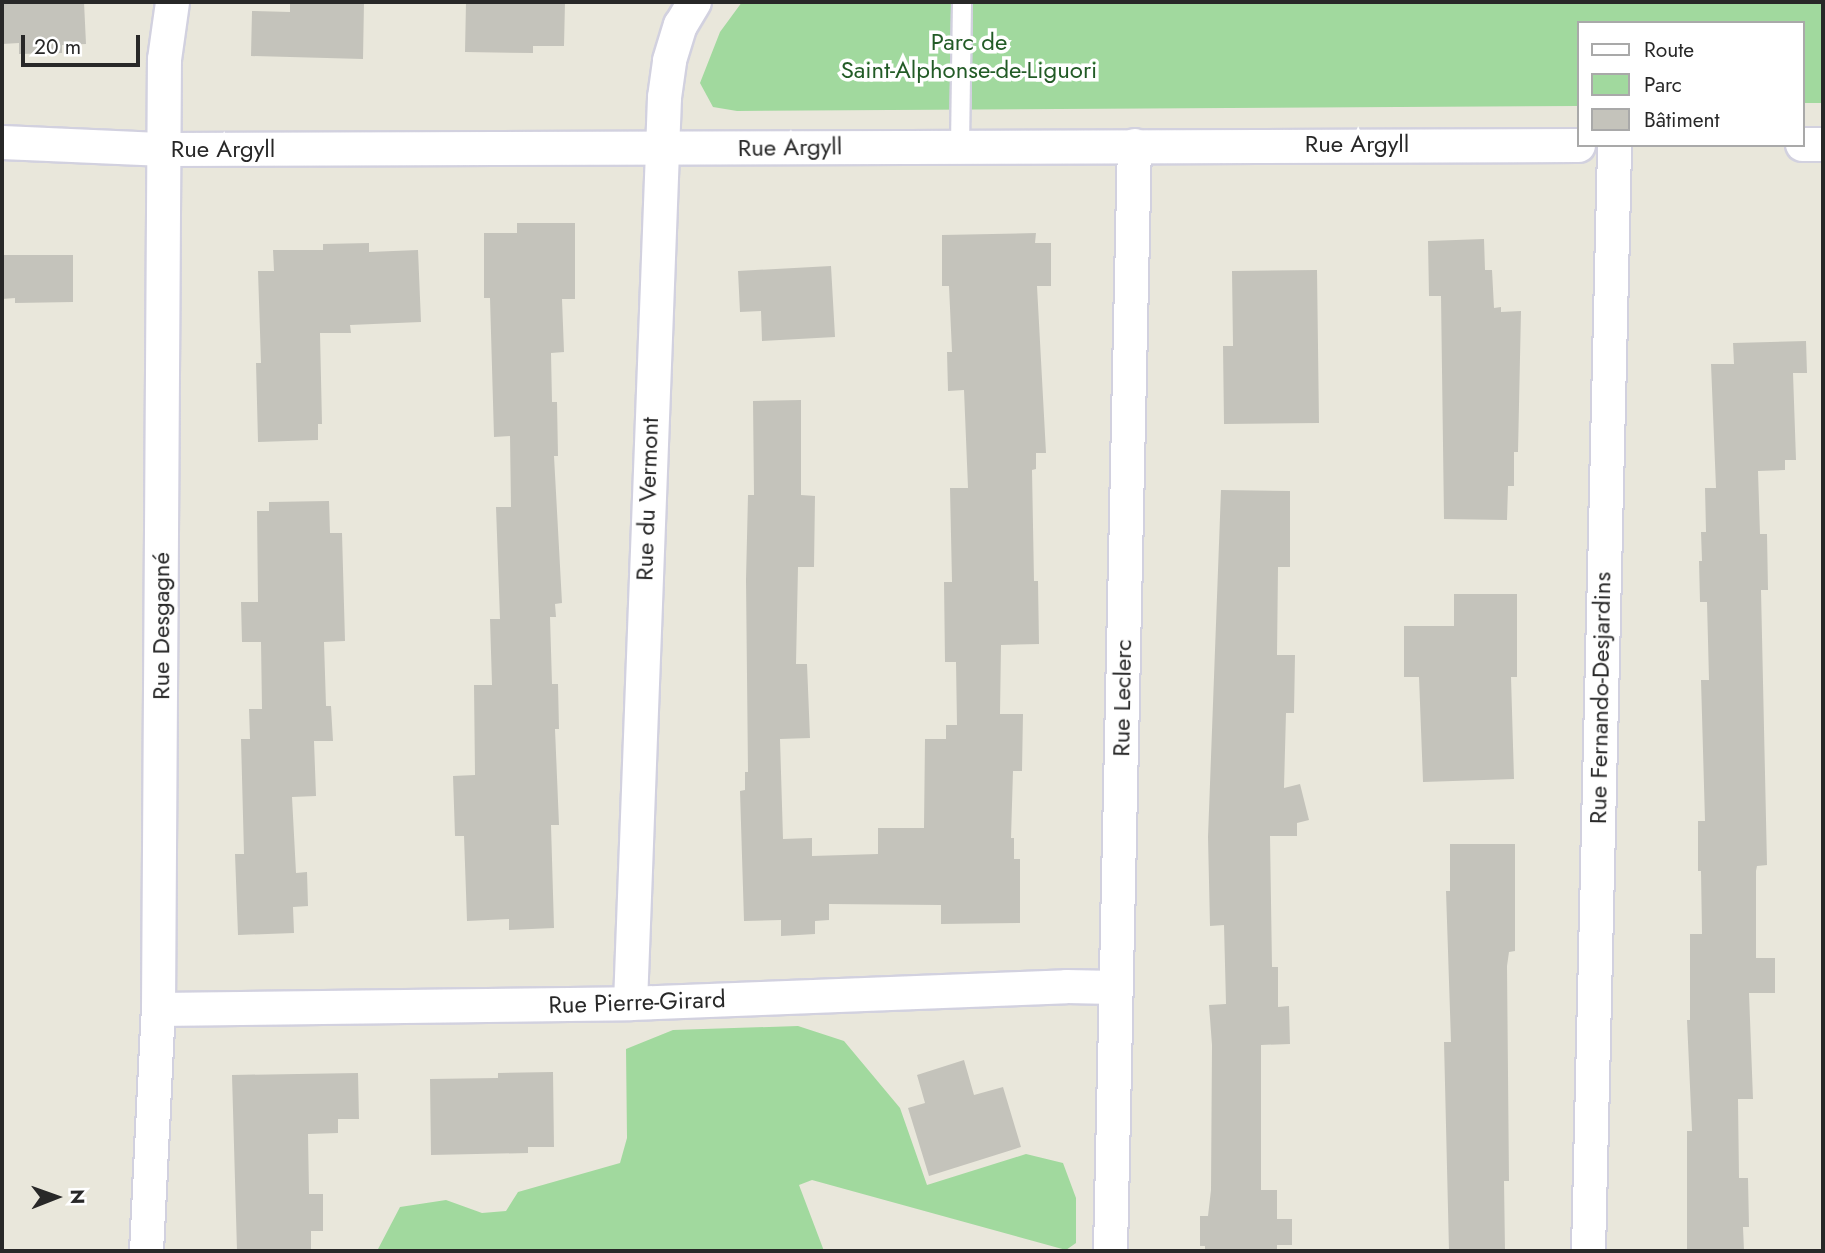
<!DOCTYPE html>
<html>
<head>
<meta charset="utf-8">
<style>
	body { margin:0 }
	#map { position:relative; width:1825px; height:1253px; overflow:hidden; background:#e9e7db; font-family:Jost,sans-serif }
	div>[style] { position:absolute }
	.green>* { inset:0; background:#a1d99e }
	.building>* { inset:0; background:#c4c3bb }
	.roads { filter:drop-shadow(2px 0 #d2d1df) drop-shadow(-2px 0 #d2d1df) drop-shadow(0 2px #d2d1df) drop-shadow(0 -2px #d2d1df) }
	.service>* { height:18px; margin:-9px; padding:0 9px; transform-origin:9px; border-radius:9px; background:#fff }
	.minor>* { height:33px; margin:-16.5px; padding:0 16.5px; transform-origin:16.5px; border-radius:16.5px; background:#fff }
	span { translate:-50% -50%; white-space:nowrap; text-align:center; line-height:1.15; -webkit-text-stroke:7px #fff; paint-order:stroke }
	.park-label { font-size:24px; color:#225b26 }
	.street-label { font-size:24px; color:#282828 }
	.frame { position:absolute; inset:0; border:4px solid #282828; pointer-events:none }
	.legend { position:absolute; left:1577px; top:21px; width:228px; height:126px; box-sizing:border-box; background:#fff; border:2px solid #a9a9a9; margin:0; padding:9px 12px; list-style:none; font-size:21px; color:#282828 }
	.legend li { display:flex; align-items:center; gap:14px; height:35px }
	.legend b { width:35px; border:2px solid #a9a9a9 }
	.north { position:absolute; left:21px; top:1162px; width:70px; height:70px; -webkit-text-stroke:5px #fff; paint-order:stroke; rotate:89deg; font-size:19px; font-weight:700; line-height:28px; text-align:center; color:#282828 }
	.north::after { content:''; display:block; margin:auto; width:24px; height:32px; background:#282828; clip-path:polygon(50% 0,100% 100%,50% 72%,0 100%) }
	.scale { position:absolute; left:21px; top:35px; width:119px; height:32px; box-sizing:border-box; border:4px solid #282828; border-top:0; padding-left:9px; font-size:21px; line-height:24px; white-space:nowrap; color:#282828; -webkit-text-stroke:5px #fff; paint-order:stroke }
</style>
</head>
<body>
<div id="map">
	<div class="green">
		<i style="clip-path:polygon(742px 2px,1823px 2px,1823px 103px,1802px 103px,1802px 23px,1578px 23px,1578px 106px,737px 111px,713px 107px,700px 83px,720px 32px)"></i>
		<i style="clip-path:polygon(798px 1026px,844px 1041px,900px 1108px,927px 1185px,1026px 1154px,1063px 1163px,1076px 1198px,1076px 1243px,1066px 1250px,812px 1180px,799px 1185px,824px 1251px,377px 1251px,400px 1207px,446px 1200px,482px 1213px,506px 1211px,518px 1192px,620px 1163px,627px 1138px,626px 1049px,673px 1030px)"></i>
	</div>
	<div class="building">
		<i style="clip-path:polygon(2px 2px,84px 2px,86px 44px,62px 45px,62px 53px,19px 54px,19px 43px,2px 44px)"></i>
		<i style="clip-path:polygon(290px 2px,364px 2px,363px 59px,251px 56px,252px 11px,290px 12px)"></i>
		<i style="clip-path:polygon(466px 2px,565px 2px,564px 46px,533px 46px,533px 53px,465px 52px)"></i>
		<i style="clip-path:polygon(517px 223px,575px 223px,575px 299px,562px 299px,564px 352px,551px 353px,552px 402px,557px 402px,558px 456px,554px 456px,562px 603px,555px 604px,556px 617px,550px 617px,552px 684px,558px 684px,559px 729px,555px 729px,559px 825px,551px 825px,554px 928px,509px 930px,509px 919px,467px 921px,464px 836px,455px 836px,453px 776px,475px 775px,474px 685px,492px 685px,490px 619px,500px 619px,496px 507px,511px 507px,510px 436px,494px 437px,490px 298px,484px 298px,484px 233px,517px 233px)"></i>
		<i style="clip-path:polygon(1036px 233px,1035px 243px,1051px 243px,1051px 286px,1037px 286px,1046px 453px,1036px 453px,1036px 469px,1032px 470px,1034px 581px,1038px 581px,1039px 644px,1001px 645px,1000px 714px,1023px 714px,1022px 771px,1013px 771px,1011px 838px,1014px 838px,1014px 859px,1020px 859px,1020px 923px,941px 924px,941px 905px,829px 904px,829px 920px,815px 921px,815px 934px,781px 936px,781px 920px,744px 921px,740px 791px,745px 790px,745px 772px,748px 772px,746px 580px,748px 495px,754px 495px,753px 401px,801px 400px,801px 495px,815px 496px,814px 567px,798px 567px,796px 664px,807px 664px,810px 738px,780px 739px,783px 839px,812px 838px,812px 856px,878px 854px,878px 828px,924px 828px,925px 739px,946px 739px,946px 725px,957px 725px,956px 662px,945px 662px,944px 582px,952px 582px,950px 488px,968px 488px,964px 390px,948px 391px,947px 352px,952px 352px,949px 286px,942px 286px,942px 235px)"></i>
		<i style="clip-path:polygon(1484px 239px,1485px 270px,1492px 270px,1494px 308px,1501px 307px,1501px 312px,1521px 311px,1518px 452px,1514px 452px,1514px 486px,1508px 486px,1507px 520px,1444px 519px,1441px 296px,1429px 296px,1428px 241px)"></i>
		<i style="clip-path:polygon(369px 243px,369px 252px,418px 250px,421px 322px,350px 325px,351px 333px,320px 333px,322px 424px,318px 424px,318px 440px,258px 442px,256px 363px,261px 363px,258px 271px,274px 271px,273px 250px,323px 250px,323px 244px)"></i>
		<i style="clip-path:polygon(2px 255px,73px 255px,73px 302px,15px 303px,15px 298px,2px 299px)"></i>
		<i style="clip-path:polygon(831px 266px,835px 337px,762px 341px,761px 311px,740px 312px,738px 271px)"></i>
		<i style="clip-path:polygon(1317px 270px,1319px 423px,1224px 424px,1223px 346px,1233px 346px,1232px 271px)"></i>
		<i style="clip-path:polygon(1806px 341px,1807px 373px,1793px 373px,1796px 460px,1785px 460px,1785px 470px,1758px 471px,1760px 534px,1767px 534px,1768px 590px,1761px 590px,1767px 865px,1757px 866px,1756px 871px,1756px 958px,1775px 958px,1775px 993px,1749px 993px,1753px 1099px,1738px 1099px,1739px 1178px,1748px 1178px,1749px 1227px,1743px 1227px,1744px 1251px,1687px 1251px,1687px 1131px,1692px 1131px,1687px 1020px,1690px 1020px,1690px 934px,1702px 934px,1701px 871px,1698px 871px,1698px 821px,1705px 821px,1701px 680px,1709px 680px,1707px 602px,1700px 602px,1699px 561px,1702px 561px,1701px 532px,1706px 532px,1705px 488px,1716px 488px,1711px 364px,1734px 364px,1733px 343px)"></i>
		<i style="clip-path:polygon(1221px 490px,1290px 491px,1290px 567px,1278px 567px,1277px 655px,1295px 655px,1294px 713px,1286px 713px,1284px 788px,1300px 784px,1309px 820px,1297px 823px,1297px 836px,1270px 836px,1272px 967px,1278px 967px,1278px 1007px,1289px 1006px,1290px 1044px,1261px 1045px,1261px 1190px,1277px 1190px,1277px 1219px,1292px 1219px,1292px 1245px,1277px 1245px,1277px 1251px,1205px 1251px,1205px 1246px,1200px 1246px,1200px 1216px,1208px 1216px,1211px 1190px,1212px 1045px,1209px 1005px,1226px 1004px,1224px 925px,1210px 926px,1208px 837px)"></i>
		<i style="clip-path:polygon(329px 501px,330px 533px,342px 533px,345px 641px,324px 642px,326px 706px,331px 706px,333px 741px,314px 741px,316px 796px,292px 797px,296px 873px,307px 872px,308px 906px,293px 907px,294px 933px,238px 935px,235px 854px,244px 854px,241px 739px,250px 739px,249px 709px,262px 709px,261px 642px,242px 642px,241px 602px,258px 602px,257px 511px,269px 511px,269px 502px)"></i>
		<i style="clip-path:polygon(1454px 594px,1517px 594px,1517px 677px,1511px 677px,1514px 779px,1423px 782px,1419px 677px,1404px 677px,1404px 626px,1454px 626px)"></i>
		<i style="clip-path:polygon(1450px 844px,1515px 844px,1515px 951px,1509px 952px,1507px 966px,1509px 1181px,1504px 1181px,1505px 1251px,1449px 1251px,1444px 1042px,1451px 1042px,1446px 891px,1450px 891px)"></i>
		<i style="clip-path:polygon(964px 1060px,974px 1095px,1003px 1087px,1021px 1147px,929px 1176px,908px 1108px,925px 1103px,917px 1075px)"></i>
		<i style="clip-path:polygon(553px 1072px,554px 1147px,528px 1147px,528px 1153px,431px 1155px,430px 1079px,498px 1078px,498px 1073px)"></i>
		<i style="clip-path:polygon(358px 1073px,359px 1119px,338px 1119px,338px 1133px,308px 1134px,309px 1194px,323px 1194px,323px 1231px,311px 1231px,311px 1251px,237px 1251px,232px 1075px)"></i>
	</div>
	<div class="roads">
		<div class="service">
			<i style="left:960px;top:146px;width:144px;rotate:-89.2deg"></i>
		</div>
		<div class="minor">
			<i style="left:2px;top:142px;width:163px;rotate:2.5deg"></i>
			<i style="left:165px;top:149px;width:1413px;rotate:-0.16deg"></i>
			<i style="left:1802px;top:144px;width:21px"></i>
			<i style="left:630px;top:1003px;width:907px;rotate:-87.85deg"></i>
			<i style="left:664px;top:97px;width:37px;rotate:-82deg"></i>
			<i style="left:669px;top:60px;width:37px;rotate:-73deg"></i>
			<i style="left:680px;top:25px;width:27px;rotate:-59deg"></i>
			<i style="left:158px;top:1009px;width:472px;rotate:-0.7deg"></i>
			<i style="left:630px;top:1003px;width:436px;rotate:-2.2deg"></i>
			<i style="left:1066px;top:986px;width:49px;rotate:1.2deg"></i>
			<i style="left:146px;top:1251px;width:242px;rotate:-87.2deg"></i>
			<i style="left:158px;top:1009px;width:950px;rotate:-89.64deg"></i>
			<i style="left:164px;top:59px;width:58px;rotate:-82deg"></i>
			<i style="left:1110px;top:1251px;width:1106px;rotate:-88.76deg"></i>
			<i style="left:1588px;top:1251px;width:1106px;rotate:-88.65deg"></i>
		</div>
	</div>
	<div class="park-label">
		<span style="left:969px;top:56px">Parc de<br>Saint-Alphonse-de-Liguori</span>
	</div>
	<div class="street-label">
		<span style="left:1357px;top:144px">Rue Argyll</span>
		<span style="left:790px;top:147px;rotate:-1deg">Rue Argyll</span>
		<span style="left:223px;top:149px">Rue Argyll</span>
		<span style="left:647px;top:499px;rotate:-88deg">Rue du Vermont</span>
		<span style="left:161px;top:626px;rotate:-90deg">Rue Desgagné</span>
		<span style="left:1122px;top:698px;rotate:-89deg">Rue Leclerc</span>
		<span style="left:1600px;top:698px;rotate:-89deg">Rue Fernando-Desjardins</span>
		<span style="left:637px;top:1002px;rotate:-2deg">Rue Pierre-Girard</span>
	</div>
	<div class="frame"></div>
	<ul class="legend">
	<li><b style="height:9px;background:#fff"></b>Route</li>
	<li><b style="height:19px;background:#a1d99e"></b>Parc</li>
	<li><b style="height:19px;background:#c4c3bb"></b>Bâtiment</li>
	</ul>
	<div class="north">N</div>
	<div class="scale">20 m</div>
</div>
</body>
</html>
